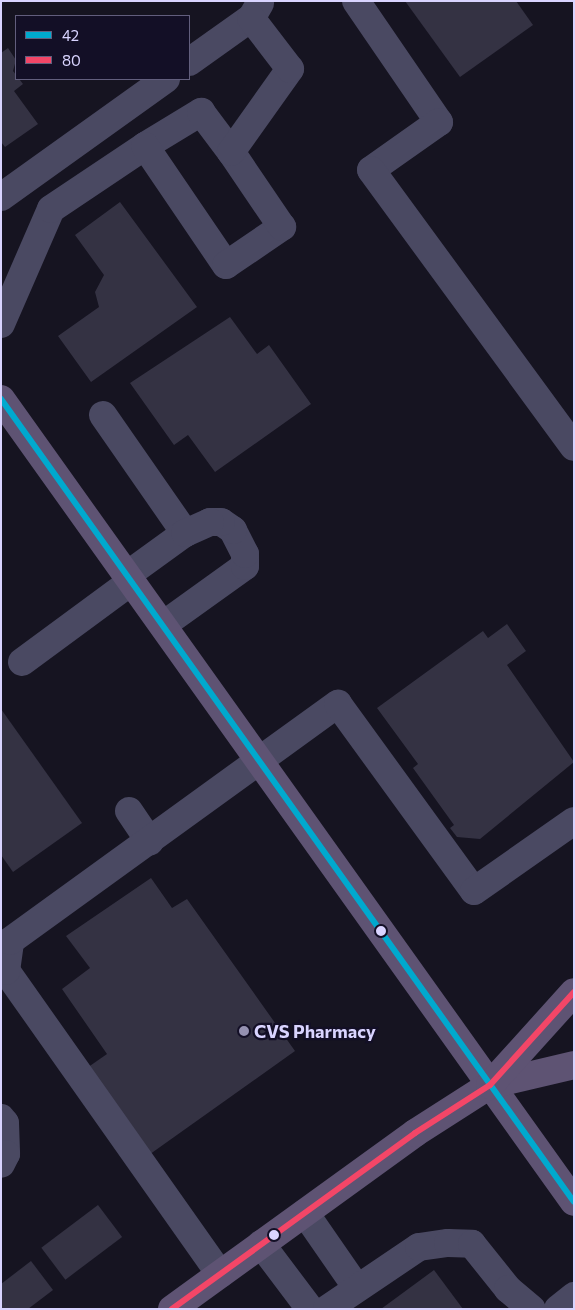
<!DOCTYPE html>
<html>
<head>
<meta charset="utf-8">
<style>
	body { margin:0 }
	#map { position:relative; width:575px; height:1310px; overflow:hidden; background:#161421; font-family:Commissioner,sans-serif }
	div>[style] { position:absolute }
	.building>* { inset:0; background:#343243; transform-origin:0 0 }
	.minor>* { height:28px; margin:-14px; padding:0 14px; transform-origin:14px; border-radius:14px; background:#4a4962 }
	.major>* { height:28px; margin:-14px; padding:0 14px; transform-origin:14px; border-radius:14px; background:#5e5373 }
	.bus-1>* { height:6px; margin:-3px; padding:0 3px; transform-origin:3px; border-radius:3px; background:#00a9ce }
	.bus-2>* { height:6px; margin:-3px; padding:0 3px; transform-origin:3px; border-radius:3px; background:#f34667 }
	.dots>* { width:14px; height:14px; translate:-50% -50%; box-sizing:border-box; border:2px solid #130f26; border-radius:50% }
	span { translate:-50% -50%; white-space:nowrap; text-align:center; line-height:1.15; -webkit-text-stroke:4.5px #130f26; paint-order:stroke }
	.poi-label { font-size:18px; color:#d9d4ff; font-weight:700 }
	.left { translate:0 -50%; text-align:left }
	.frame { position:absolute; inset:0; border:2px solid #d9d4ff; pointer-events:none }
	.legend { position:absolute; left:15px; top:15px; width:175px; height:65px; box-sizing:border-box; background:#130f26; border:1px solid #625e7d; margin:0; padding:6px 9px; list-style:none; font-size:15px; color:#d9d4ff }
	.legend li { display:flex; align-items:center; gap:10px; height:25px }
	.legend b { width:25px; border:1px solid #625e7d }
</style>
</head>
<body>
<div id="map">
	<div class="building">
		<i style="clip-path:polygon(405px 1px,516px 1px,533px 25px,460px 77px)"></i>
		<i style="clip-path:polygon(8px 48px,16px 60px,13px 71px,23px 84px,14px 91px,38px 124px,5px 147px,1px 142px,1px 53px)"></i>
		<i style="clip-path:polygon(120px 202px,197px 307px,91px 382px,58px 336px,99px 307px,95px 292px,104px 275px,75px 235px)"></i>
		<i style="clip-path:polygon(230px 317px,257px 354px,269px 345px,311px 404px,215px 472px,188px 435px,174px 445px,130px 383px)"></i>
		<i style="clip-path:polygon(507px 624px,526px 651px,507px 665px,574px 762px,480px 839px,457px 837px,450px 828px,454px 825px,413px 768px,418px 764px,377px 708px,483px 631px,488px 638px)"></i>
		<i style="clip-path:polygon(1px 709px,82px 823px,13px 872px,1px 855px)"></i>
		<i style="clip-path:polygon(151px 878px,172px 908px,187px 899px,295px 1051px,146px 1157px,84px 1070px,107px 1054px,62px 989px,90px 968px,66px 936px)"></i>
		<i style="left:98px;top:1205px;width:40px;height:71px;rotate:53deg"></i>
		<i style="clip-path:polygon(31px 1261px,53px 1290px,28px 1309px,1px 1309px,1px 1284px)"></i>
		<i style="clip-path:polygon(434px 1270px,463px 1309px,381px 1309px)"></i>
	</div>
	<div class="minor">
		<i style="left:356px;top:1px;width:147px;rotate:55.6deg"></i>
		<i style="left:439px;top:122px;width:83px;rotate:144.8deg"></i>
		<i style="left:371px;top:170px;width:343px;rotate:53.8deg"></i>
		<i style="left:189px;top:62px;width:77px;rotate:-35.5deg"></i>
		<i style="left:252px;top:17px;width:16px;rotate:-60deg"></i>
		<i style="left:145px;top:146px;width:66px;rotate:-31.3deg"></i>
		<i style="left:201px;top:112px;width:50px;rotate:53.1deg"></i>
		<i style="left:1px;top:197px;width:203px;rotate:-35.6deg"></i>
		<i style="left:1px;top:324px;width:125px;rotate:-66.5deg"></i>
		<i style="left:51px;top:209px;width:113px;rotate:-33.8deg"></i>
		<i style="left:145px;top:146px;width:144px;rotate:55.8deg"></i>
		<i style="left:226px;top:265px;width:68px;rotate:-34.2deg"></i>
		<i style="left:282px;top:227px;width:91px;rotate:-124.2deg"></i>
		<i style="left:231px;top:152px;width:102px;rotate:-54.6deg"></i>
		<i style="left:290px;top:69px;width:64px;rotate:-127.4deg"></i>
		<i style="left:103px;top:415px;width:144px;rotate:55.2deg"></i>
		<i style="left:185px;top:533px;width:72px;rotate:144.1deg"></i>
		<i style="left:163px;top:625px;width:101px;rotate:-35.7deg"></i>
		<i style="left:245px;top:566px;width:12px;rotate:-90deg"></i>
		<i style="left:245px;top:554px;width:27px;rotate:-117deg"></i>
		<i style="left:233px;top:530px;width:14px;rotate:-146deg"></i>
		<i style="left:221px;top:522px;width:11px;rotate:180deg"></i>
		<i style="left:210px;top:522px;width:27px;rotate:156deg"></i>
		<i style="left:22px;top:662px;width:137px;rotate:-36.4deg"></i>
		<i style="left:129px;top:811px;width:37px;rotate:56deg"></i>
		<i style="left:1px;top:1118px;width:6px;rotate:51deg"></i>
		<i style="left:5px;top:1123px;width:31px;rotate:88deg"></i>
		<i style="left:6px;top:1154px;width:11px;rotate:117deg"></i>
		<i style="left:305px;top:1213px;width:91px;rotate:55.3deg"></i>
		<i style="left:261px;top:1244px;width:81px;rotate:53deg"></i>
		<i style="left:220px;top:1274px;width:371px;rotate:-125.2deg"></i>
		<i style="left:6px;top:971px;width:30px;rotate:-82deg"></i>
		<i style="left:10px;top:941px;width:405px;rotate:-35.9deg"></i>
		<i style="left:338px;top:704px;width:231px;rotate:54deg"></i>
		<i style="left:474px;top:891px;width:122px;rotate:-35deg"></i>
		<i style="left:327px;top:1309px;width:111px;rotate:-34deg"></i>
		<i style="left:419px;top:1247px;width:29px;rotate:-8deg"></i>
		<i style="left:448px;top:1243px;width:24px;rotate:2deg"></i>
		<i style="left:472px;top:1244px;width:58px;rotate:51.3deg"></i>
		<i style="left:508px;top:1289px;width:31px;rotate:40deg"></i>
		<i style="left:558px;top:1309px;width:21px;rotate:-39deg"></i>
	</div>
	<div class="major">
		<i style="left:1px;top:399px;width:986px;rotate:54.49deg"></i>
		<i style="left:490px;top:1085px;width:86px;rotate:-13.4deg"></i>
		<i style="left:172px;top:1309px;width:300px;rotate:-35.9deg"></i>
		<i style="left:415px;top:1133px;width:89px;rotate:-32.6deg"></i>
		<i style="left:490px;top:1085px;width:125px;rotate:-47.9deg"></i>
	</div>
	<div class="bus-1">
		<i style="left:1px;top:399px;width:986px;rotate:54.49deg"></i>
	</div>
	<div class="bus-2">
		<i style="left:172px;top:1309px;width:300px;rotate:-35.9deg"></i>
		<i style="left:415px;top:1133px;width:89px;rotate:-32.6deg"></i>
		<i style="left:490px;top:1085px;width:125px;rotate:-47.9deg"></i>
	</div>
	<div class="dots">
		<i style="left:381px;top:931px;background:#d9d4ff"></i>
		<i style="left:244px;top:1031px;background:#9591b1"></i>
		<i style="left:274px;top:1235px;background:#d9d4ff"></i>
	</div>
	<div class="poi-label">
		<span class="left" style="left:254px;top:1031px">CVS Pharmacy</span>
	</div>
	<div class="frame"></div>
	<ul class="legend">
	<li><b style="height:6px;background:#00a9ce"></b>42</li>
	<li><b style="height:6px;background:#f34667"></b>80</li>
	</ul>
</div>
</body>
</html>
